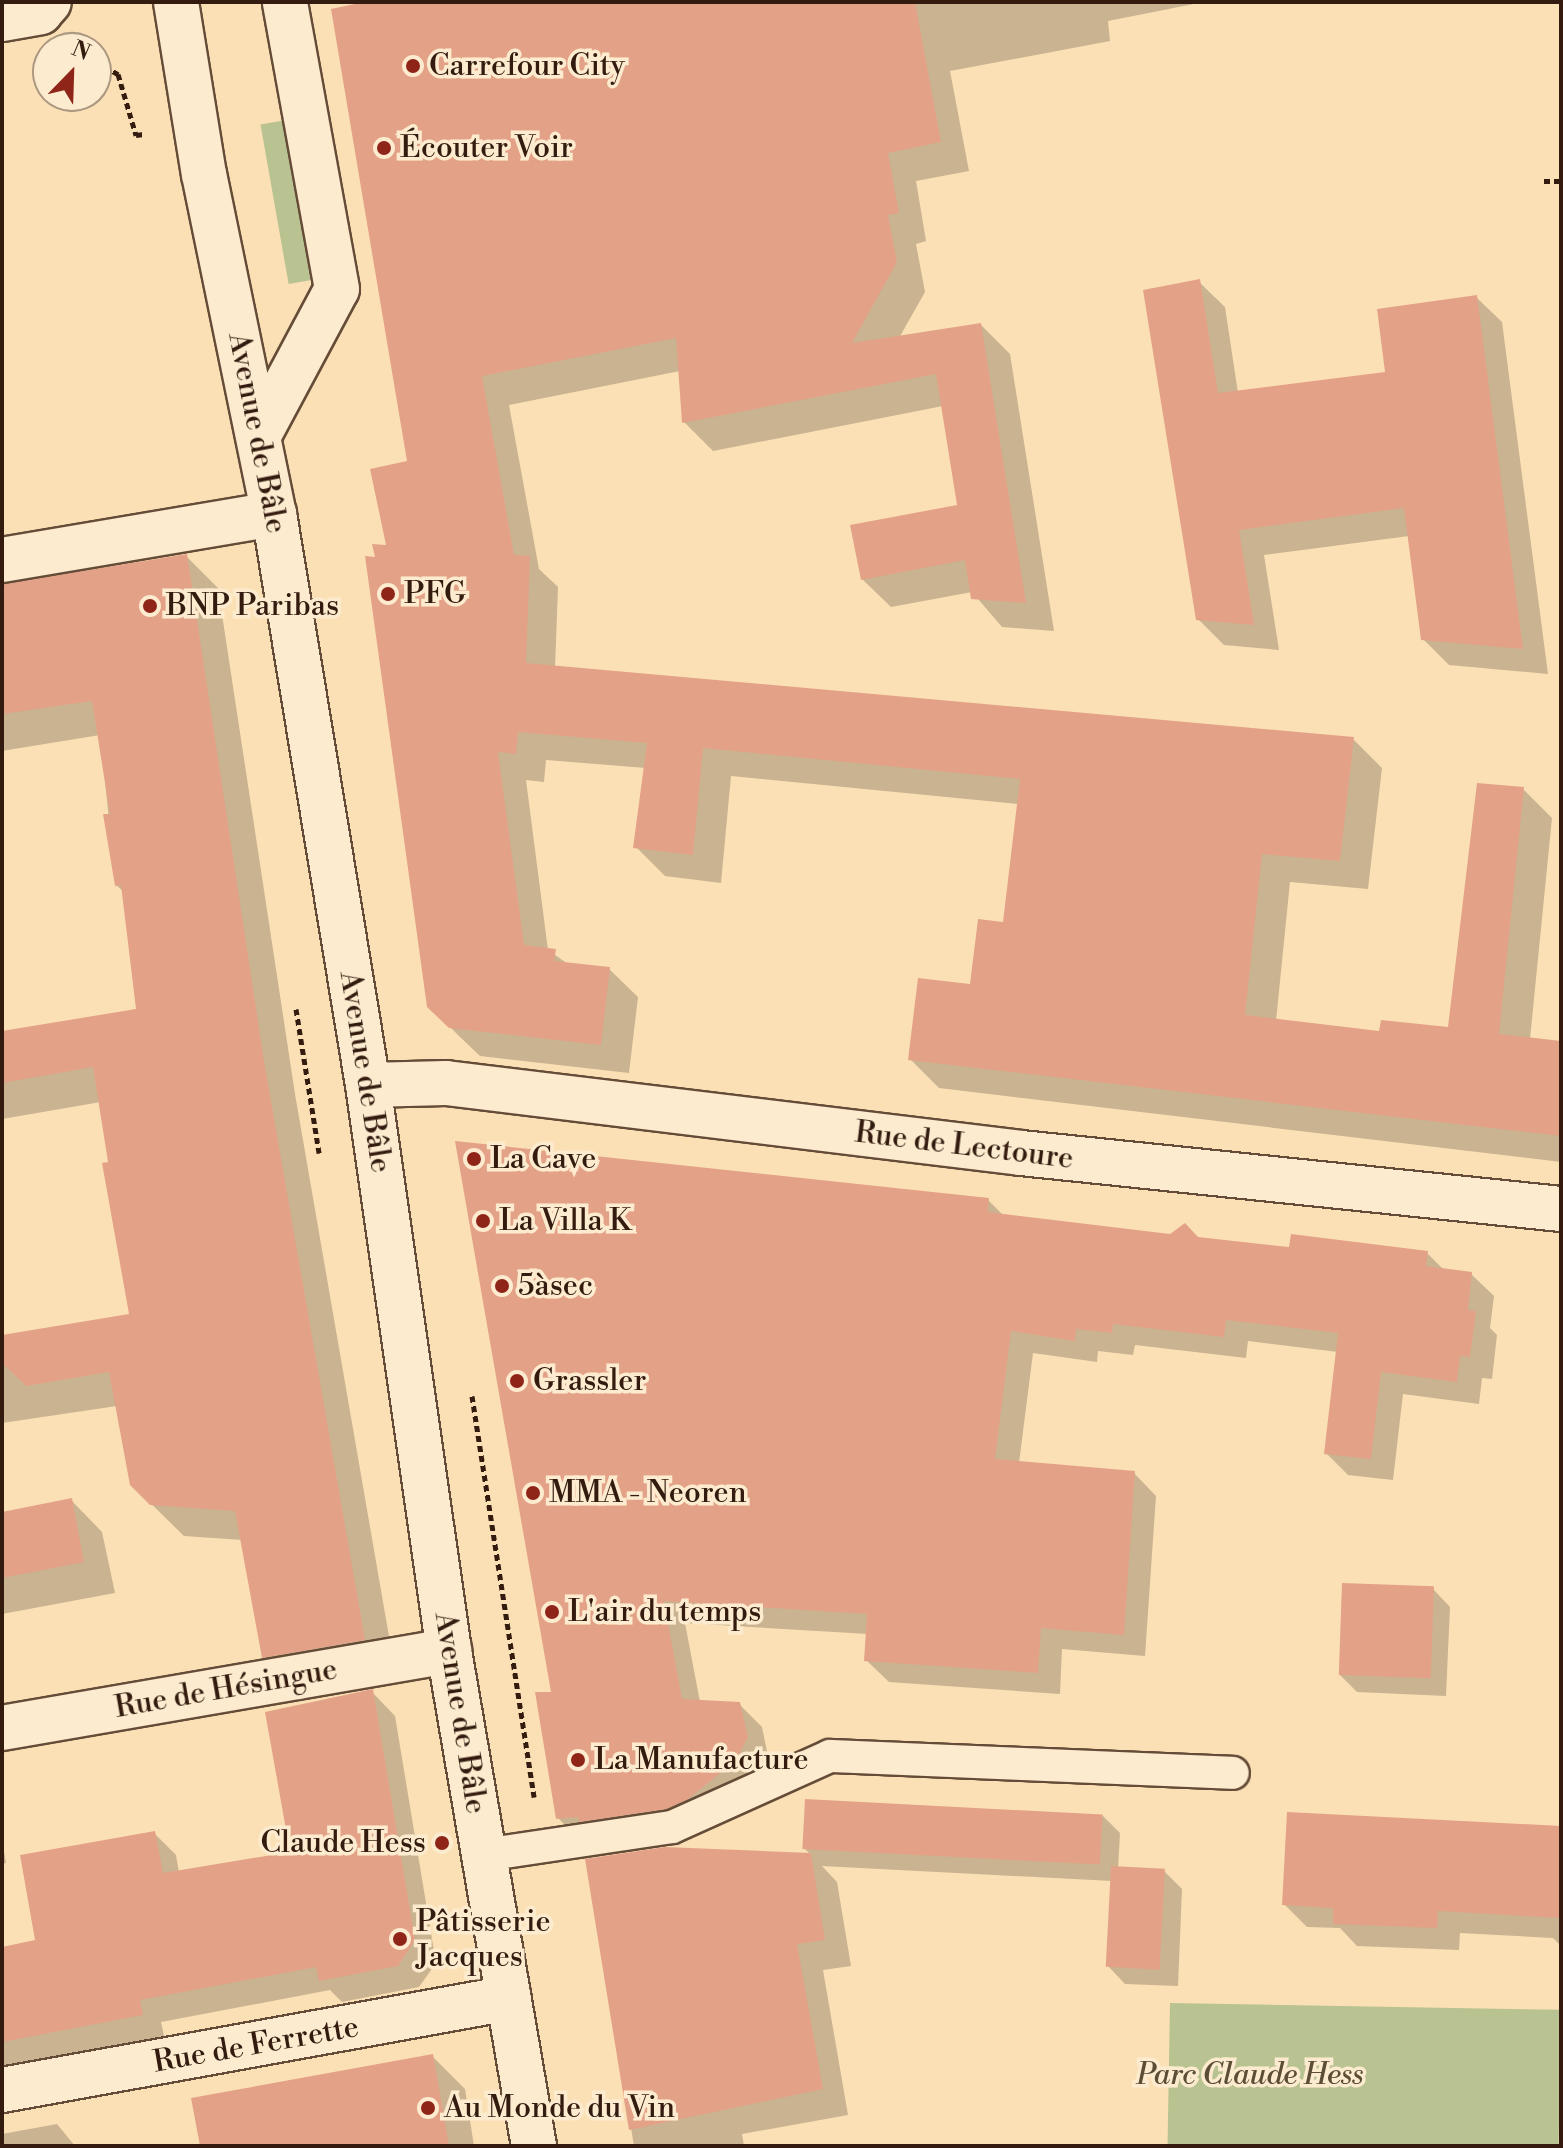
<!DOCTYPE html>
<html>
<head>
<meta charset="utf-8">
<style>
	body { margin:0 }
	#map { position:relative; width:1563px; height:2148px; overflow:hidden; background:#fce0b5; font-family:"Libre Bodoni",serif }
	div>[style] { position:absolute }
	.green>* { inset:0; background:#b9c392; transform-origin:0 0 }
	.shadow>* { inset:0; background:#0003 }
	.building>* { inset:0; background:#e3a287; transform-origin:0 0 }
	.path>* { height:5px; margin-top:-2.5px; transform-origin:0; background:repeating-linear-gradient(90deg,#331b0f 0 6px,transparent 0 10px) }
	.roads { filter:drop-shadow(2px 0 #654c38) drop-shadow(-2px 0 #654c38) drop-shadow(0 2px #654c38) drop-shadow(0 -2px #654c38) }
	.lane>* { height:32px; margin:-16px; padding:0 16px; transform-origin:16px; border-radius:16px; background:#fdebcf }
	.street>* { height:44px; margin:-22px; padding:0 22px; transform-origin:22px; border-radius:22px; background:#fdebcf }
	.secondary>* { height:44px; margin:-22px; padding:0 22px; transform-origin:22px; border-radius:22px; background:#fdebcf }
	.dots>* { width:22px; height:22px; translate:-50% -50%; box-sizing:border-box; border:4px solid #fdebcf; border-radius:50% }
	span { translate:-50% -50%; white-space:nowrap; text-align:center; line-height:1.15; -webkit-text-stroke:7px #fdebcf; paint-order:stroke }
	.poi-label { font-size:30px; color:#331b0f }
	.left { translate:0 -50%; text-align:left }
	.right { translate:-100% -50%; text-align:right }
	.street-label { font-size:30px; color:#331b0f }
	.park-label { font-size:30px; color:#5b4d36; font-style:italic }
	.frame { position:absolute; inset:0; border:4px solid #331b0f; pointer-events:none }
	.north { position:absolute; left:32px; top:32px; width:80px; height:80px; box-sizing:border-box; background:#fdebcf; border:2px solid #ac9882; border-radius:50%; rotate:23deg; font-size:22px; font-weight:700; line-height:32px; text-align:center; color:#331b0f }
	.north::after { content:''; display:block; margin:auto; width:28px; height:36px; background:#8f2418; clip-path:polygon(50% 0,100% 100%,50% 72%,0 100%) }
</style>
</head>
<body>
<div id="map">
	<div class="green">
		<i style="left:292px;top:119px;width:162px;height:32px;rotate:80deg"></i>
		<i style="left:1170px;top:2003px;width:391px;height:143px;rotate:1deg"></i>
	</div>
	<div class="shadow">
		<i style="clip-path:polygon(375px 2px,1204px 2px,1108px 21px,1110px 41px,950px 71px,969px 171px,916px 181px,926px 241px,916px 244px,925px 292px,899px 338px,981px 325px,1010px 354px,1054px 631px,1002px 627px,972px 592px,891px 607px,862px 579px,959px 507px,943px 406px,713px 451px,684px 422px,680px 371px,509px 405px,539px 569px,558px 587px,555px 668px,1353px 739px,1382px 768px,1368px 889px,1290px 882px,1276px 1021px,1381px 1033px,1450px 1030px,1523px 789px,1552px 818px,1530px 1039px,1561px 1043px,1561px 1162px,939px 1088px,910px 1059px,972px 986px,1005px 924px,1019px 804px,731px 776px,721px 883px,665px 876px,636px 847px,646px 768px,546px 760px,544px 782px,526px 780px,548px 950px,568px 964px,609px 969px,638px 997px,629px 1073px,480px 1056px,459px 1036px,429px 1006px,378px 559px,388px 547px,409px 463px)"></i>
		<i style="clip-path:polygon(1199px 282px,1225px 307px,1238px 393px,1387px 374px,1476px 297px,1502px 322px,1548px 674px,1449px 665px,1423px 639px,1409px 536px,1264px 555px,1279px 650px,1224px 645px,1198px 619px)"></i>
		<i style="clip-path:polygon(186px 556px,218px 588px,295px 1094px,395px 1671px,295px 1688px,264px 1657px,242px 1540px,184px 1536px,131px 1484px,117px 1406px,2px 1423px,2px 1337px,131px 1315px,101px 1102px,2px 1119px,2px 1033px,139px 1011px,124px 892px,116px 885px,100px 735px,2px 751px,2px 658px)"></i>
		<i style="clip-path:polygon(988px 1200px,1004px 1216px,1291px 1249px,1427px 1253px,1445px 1271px,1471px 1274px,1494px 1296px,1490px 1328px,1497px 1335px,1492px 1379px,1482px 1378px,1479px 1404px,1403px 1394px,1393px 1480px,1348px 1475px,1326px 1453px,1338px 1352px,1248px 1341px,1246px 1358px,1135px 1345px,1133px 1355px,1098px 1351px,1097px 1362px,1033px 1353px,1019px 1463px,1134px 1473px,1156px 1496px,1145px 1656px,1062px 1649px,1060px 1694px,889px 1682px,866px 1660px,868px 1634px,685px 1623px,700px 1702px,739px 1704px,762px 1727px,769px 1761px,758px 1783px,580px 1840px,558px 1818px,553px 1694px)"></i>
		<i style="clip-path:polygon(71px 1500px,102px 1532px,115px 1593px,2px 1614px,2px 1515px)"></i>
		<i style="clip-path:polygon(1433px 1589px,1450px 1607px,1446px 1696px,1357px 1692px,1339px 1674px)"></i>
		<i style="clip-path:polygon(374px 1694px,395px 1716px,436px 1963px,419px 1987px,342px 2002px,330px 1990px,161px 2022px,164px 2036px,2px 2067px,2px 1970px,154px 1833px,176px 1855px,179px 1873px,292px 1854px)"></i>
		<i style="clip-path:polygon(1102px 1815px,1120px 1833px,1118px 1869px,1164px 1871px,1182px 1889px,1178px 1986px,1125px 1984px,1108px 1966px,1112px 1881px,822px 1866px,837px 1882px,851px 1966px,823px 1970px,848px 2115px,742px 2134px,744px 2146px,634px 2146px,587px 1861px,811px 1855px,805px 1849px)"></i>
		<i style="clip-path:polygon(1561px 1827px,1561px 1946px,1553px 1938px,1460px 1933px,1459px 1950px,1357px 1946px,1340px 1928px,1307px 1927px,1284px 1904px)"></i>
		<i style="clip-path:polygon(2px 1839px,6px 1863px,2px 1864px)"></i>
		<i style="clip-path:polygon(432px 2056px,465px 2089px,474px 2146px,202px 2146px)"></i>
		<i style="clip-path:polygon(57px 2124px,75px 2146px,2px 2146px,2px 2134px)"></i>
	</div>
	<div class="building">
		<i style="clip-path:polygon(364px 2px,915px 2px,941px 142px,888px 153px,899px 213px,888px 215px,897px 262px,852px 343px,981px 323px,1026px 603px,971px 599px,965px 560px,861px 580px,850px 525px,957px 505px,936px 374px,682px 423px,676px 338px,482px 376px,514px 555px,530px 556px,526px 663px,1354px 737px,1340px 861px,1262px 854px,1245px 1015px,1379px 1031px,1381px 1020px,1448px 1027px,1477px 783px,1524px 787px,1499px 1034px,1561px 1041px,1561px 1136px,908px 1060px,918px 978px,970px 984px,978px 919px,1003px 922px,1020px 779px,703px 748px,693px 855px,633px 848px,647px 743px,518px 732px,516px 754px,498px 752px,524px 945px,556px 949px,554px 961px,610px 967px,601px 1045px,449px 1028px,427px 1007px,365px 556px,375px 557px,372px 544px,386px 545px,370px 469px,407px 461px,331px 9px)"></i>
		<i style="clip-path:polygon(1200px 279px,1218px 393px,1385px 372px,1377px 309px,1477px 295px,1523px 649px,1421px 640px,1404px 508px,1239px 530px,1254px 625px,1196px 620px,1143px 290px)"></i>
		<i style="clip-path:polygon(187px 554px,264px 1061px,365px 1640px,262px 1658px,235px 1511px,150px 1505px,130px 1485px,109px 1372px,26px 1386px,2px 1363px,2px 1335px,129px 1314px,102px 1163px,108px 1162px,93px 1067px,2px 1083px,2px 1031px,136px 1009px,121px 885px,115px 886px,103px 814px,110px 814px,92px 701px,2px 714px,2px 584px)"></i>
		<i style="clip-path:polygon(455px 1141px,989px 1198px,988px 1212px,1170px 1234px,1185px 1223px,1198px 1237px,1289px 1247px,1291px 1234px,1428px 1251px,1426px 1266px,1472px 1272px,1468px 1310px,1476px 1311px,1470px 1357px,1460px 1356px,1457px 1382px,1381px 1372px,1371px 1459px,1324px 1454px,1338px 1333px,1226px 1320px,1224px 1337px,1113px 1324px,1112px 1333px,1076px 1329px,1075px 1341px,1011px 1331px,995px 1459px,1135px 1471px,1124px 1635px,1041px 1628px,1038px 1673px,864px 1661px,867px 1614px,664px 1601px,682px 1699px,740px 1702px,748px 1737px,735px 1761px,688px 1799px,667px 1809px,579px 1822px,578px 1817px,556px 1819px,535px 1692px,551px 1692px)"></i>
		<i style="clip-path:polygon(72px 1498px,84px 1562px,2px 1578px,2px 1512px)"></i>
		<i style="left:1342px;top:1583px;width:92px;height:92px;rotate:2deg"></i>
		<i style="clip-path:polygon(373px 1689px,415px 1940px,398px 1966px,319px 1981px,316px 1967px,140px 2000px,143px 2015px,2px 2042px,2px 1947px,35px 1940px,20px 1855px,155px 1831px,163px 1873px,290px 1852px,265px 1712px)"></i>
		<i style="left:805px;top:1799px;width:298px;height:50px;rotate:3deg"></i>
		<i style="clip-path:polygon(1287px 1812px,1561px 1826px,1561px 1918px,1438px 1911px,1437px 1928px,1333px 1924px,1333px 1908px,1282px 1905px)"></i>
		<i style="clip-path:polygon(665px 1847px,811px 1853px,825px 1940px,797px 1944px,823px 2089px,629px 2130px,585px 1859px)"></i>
		<i style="left:1111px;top:1866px;width:54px;height:101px;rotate:3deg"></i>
		<i style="clip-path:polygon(433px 2054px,449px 2146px,200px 2146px,191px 2098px)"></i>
	</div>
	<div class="path">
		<i style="left:96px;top:61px;width:26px;rotate:31deg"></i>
		<i style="left:118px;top:74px;width:64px;rotate:73.6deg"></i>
		<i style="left:136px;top:135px;width:8px;rotate:-7deg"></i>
		<i style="left:1544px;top:181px;width:17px"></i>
		<i style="left:296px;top:1009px;width:146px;rotate:80.9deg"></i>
		<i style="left:472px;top:1396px;width:406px;rotate:81.2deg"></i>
	</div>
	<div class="roads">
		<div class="lane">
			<i style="left:484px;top:1855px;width:190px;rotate:-8.5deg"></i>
			<i style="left:672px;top:1827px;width:173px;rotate:-24.2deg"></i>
			<i style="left:830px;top:1756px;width:403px;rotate:2.4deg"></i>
		</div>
		<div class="street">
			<i style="left:368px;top:1085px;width:78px;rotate:-1.5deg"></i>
			<i style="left:446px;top:1083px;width:579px;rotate:6.94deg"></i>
			<i style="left:1021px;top:1153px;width:543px;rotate:5.92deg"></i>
			<i style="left:2px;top:1728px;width:454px;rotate:-9.8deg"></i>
			<i style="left:2px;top:2090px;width:515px;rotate:-10.28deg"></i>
		</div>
		<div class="secondary">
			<i style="left:176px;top:2px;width:174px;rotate:80.8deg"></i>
			<i style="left:204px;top:174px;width:347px;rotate:78.4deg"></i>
			<i style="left:274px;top:514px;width:579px;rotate:80.65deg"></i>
			<i style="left:368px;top:1085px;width:572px;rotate:81.86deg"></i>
			<i style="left:449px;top:1651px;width:502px;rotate:80.26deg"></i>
			<i style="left:2px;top:19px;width:39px;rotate:-10deg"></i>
			<i style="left:40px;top:12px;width:13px;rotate:-48deg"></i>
			<i style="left:260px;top:433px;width:163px;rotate:-61.9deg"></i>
			<i style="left:337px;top:289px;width:292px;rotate:-100.3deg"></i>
			<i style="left:2px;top:560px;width:276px;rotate:-9.6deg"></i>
		</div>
	</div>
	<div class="dots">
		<i style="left:413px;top:66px;background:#8f2418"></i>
		<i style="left:384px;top:148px;background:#8f2418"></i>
		<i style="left:388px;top:594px;background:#8f2418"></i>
		<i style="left:150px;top:606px;background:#8f2418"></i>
		<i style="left:474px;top:1159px;background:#8f2418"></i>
		<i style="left:483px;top:1221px;background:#8f2418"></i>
		<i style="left:502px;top:1286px;background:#8f2418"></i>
		<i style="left:517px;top:1381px;background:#8f2418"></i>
		<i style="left:533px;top:1493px;background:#8f2418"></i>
		<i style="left:552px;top:1612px;background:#8f2418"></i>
		<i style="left:578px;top:1760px;background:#8f2418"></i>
		<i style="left:442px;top:1843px;background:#8f2418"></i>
		<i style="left:400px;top:1939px;background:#8f2418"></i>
		<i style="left:428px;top:2108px;background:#8f2418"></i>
	</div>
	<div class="poi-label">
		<span class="left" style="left:429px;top:66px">Carrefour City</span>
		<span class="left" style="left:400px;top:148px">Écouter Voir</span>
		<span class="left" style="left:404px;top:594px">PFG</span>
		<span class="left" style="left:166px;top:606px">BNP Paribas</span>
		<span class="left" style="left:490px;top:1159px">La Cave</span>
		<span class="left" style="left:499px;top:1221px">La Villa K</span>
		<span class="left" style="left:518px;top:1286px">5àsec</span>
		<span class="left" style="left:533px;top:1381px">Grassler</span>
		<span class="left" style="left:549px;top:1493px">MMA - Neoren</span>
		<span class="left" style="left:568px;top:1612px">L'air du temps</span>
		<span class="left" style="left:594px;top:1760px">La Manufacture</span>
		<span class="right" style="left:426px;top:1843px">Claude Hess</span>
		<span class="left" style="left:416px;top:1939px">Pâtisserie<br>Jacques</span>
		<span class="left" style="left:444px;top:2108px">Au Monde du Vin</span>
	</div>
	<div class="street-label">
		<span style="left:257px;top:433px;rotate:79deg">Avenue de Bâle</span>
		<span style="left:365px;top:1072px;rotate:81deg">Avenue de Bâle</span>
		<span style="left:964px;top:1146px;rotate:7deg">Rue de Lectoure</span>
		<span style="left:226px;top:1689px;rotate:-10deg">Rue de Hésingue</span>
		<span style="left:460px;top:1713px;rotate:81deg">Avenue de Bâle</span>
		<span style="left:256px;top:2045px;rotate:-10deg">Rue de Ferrette</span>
	</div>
	<div class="park-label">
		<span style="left:1250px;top:2075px">Parc Claude Hess</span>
	</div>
	<div class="frame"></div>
	<div class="north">N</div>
</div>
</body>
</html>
